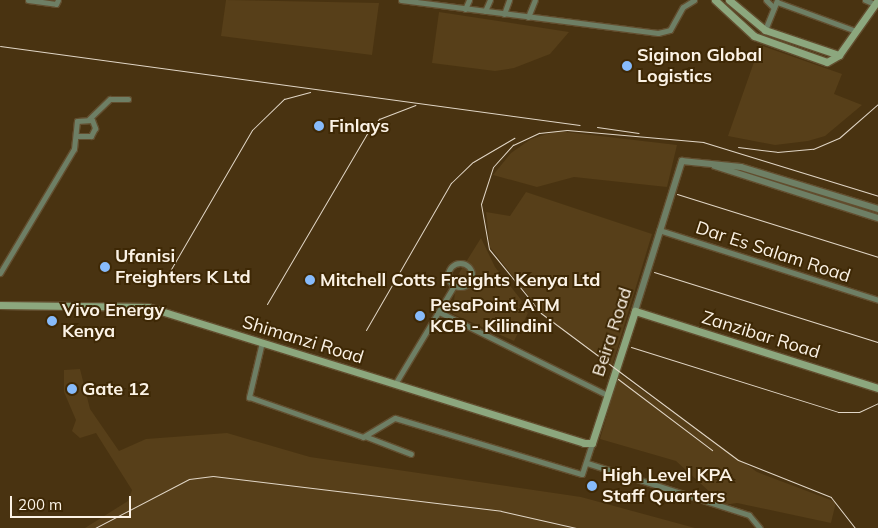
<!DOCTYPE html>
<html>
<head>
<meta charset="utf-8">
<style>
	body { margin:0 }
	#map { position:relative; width:878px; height:528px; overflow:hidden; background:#493311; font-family:Mulish,sans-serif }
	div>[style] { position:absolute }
	.built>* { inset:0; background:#573f19 }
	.roads { filter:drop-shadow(1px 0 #624e2f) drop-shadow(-1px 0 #624e2f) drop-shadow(0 1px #624e2f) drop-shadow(0 -1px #624e2f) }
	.minor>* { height:5px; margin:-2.5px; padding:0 2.5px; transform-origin:2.5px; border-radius:2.5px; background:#6e7f65 }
	.minor>.ring { margin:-2.5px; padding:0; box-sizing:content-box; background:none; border:5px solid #6e7f65; border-radius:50% }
	.tertiary>* { height:5.5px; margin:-2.75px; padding:0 2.75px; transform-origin:2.75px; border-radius:2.75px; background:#6e7f65 }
	.secondary>* { height:7px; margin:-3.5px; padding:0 3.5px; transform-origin:3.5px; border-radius:3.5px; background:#8ca77e }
	.rail>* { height:1px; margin:-0.5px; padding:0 0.5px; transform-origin:0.5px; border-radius:0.5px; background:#e1d6c6 }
	.dots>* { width:14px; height:14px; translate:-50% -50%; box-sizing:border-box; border:2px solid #3e2805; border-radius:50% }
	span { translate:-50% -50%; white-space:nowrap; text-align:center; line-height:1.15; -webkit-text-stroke:4px #3e2805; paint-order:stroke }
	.poi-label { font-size:18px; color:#fbf2e5; font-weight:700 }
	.left { translate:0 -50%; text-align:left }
	.street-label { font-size:18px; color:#fbf2e5 }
	.scale { position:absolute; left:10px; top:496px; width:121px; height:22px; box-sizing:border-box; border:2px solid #fbf2e5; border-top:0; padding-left:6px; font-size:15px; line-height:18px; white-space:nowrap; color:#fbf2e5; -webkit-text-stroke:4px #3e2805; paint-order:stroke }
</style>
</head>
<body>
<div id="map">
	<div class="built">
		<i style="clip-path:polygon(226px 0,379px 3px,372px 55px,221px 36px)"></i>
		<i style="clip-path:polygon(439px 12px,505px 22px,569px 32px,550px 54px,514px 68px,495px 71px,432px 63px)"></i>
		<i style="clip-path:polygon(760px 45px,842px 74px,834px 94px,862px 105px,825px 136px,808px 141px,775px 145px,728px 136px)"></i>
		<i style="clip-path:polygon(557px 131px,677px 145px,667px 187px,574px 177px,537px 187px,493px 175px,511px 153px,531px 139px)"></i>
		<i style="clip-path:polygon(526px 192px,652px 234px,612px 366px,545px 317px,490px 247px,486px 212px,510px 216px)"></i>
		<i style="clip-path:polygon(481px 238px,495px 267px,522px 301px,519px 306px,528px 313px,514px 341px,453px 314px,456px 278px)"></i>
		<i style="clip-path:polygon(80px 369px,90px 409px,119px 451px,146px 439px,227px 433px,310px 457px,581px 497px,695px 528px,85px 528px,128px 501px,132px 490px,96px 433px,80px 438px,72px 431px,76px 420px,64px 392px,64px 370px)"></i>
		<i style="clip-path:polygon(619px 374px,757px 472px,836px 502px,831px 523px,737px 503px,724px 505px,676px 461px,600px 439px)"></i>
	</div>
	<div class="roads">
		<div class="minor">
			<i style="left:28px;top:0;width:28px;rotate:8deg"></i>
			<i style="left:56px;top:4px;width:4px;rotate:-63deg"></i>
			<i style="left:401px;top:0;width:259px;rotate:7.3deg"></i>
			<i style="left:658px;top:33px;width:12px;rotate:-14deg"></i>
			<i style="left:670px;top:30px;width:26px;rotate:-61deg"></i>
			<i style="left:683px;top:7px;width:13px;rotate:-32deg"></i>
			<i style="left:766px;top:0;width:11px;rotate:45deg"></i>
			<i style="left:865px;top:0;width:11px;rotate:22deg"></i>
			<i style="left:777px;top:2px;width:84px;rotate:20.2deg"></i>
			<i style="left:465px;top:9px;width:10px;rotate:-66deg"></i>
			<i style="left:485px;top:11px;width:12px;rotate:-66deg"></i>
			<i style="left:504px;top:14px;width:15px;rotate:-70deg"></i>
			<i style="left:528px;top:17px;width:18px;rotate:-68deg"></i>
			<i style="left:765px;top:30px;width:31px;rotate:-68deg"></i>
			<i style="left:89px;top:119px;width:29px;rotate:-44deg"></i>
			<i style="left:110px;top:99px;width:18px"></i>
			<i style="left:659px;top:230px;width:230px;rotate:17.7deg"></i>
			<i class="ring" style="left:448px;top:263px;width:19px;height:19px"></i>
			<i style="left:0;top:273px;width:144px;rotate:-59.2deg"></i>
			<i style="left:74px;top:149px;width:28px;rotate:-84deg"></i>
			<i style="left:77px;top:121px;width:15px;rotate:-4deg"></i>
			<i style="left:92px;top:120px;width:9px;rotate:69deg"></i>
			<i style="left:95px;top:128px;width:9px;rotate:117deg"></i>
			<i style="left:91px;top:136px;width:13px;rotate:180deg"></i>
			<i style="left:439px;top:312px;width:187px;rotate:26.3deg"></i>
			<i style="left:262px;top:342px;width:57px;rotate:103.3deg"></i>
			<i style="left:249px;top:397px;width:121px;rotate:19.3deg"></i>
			<i style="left:363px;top:437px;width:37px;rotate:-31deg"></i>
			<i style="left:395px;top:418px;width:195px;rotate:16.7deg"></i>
			<i style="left:582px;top:474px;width:33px;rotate:-72deg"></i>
			<i style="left:395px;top:384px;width:114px;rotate:-59deg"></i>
			<i style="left:367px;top:437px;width:47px;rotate:21.1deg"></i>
			<i style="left:587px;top:463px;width:170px;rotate:17.8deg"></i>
			<i style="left:749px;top:515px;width:17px;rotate:50deg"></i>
		</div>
		<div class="tertiary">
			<i style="left:715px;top:166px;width:171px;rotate:17.7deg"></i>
			<i style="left:635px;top:311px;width:157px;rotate:-72.6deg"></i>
			<i style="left:682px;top:161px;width:59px;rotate:5.8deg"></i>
			<i style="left:741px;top:167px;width:143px;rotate:17deg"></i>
		</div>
		<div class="secondary">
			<i style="left:715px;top:0;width:53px;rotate:42.7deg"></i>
			<i style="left:754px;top:36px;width:77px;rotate:19.6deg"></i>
			<i style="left:827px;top:62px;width:14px;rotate:-30deg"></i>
			<i style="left:839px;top:55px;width:67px;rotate:-54.7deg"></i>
			<i style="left:729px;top:0;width:47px;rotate:39.8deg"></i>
			<i style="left:765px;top:30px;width:78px;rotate:18.7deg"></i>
			<i style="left:0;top:305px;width:148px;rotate:0.8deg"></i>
			<i style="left:148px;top:307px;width:457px;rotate:17.3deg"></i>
			<i style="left:584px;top:443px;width:8px"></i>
			<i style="left:592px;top:443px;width:139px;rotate:-72deg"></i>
			<i style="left:635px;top:311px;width:255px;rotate:17.6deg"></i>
		</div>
	</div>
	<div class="rail">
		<i style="left:0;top:46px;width:585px;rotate:7.76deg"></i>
		<i style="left:597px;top:127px;width:42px;rotate:8.1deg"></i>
		<i style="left:738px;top:147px;width:39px;rotate:7deg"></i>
		<i style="left:777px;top:152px;width:36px;rotate:-5deg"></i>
		<i style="left:813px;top:149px;width:28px;rotate:-23deg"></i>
		<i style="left:839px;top:138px;width:52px;rotate:-41.1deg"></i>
		<i style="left:677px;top:194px;width:211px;rotate:17.4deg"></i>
		<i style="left:654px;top:272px;width:235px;rotate:17.4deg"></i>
		<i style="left:167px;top:276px;width:169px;rotate:-59.8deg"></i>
		<i style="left:252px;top:130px;width:45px;rotate:-44.1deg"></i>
		<i style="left:284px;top:99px;width:27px;rotate:-15deg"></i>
		<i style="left:267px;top:304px;width:196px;rotate:-59.6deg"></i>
		<i style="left:366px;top:135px;width:21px;rotate:-51deg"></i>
		<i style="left:379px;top:119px;width:39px;rotate:-21deg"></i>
		<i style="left:366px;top:330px;width:170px;rotate:-60deg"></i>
		<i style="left:451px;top:183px;width:30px;rotate:-44deg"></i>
		<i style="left:473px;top:162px;width:48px;rotate:-30.3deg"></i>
		<i style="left:631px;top:347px;width:217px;rotate:17.4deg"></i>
		<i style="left:838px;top:412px;width:21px"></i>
		<i style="left:859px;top:412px;width:21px;rotate:-25deg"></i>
		<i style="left:618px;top:379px;width:118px;rotate:37.1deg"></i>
		<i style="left:95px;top:528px;width:106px;rotate:-27.5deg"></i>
		<i style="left:189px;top:479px;width:24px;rotate:-7deg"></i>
		<i style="left:213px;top:476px;width:290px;rotate:6.9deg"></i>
		<i style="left:501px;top:511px;width:77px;rotate:12.8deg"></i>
		<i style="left:855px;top:528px;width:39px;rotate:-128deg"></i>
		<i style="left:831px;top:497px;width:100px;rotate:-158.3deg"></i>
		<i style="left:738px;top:460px;width:246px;rotate:-143.3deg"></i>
		<i style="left:541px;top:313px;width:82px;rotate:-129.1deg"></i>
		<i style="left:489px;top:249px;width:46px;rotate:-100.1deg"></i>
		<i style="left:481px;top:204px;width:39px;rotate:-72deg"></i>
		<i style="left:493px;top:167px;width:30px;rotate:-48deg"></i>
		<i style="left:513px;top:145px;width:29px;rotate:-25deg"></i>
		<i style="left:539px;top:133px;width:28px;rotate:-6deg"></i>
		<i style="left:567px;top:130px;width:137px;rotate:5deg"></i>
		<i style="left:703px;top:142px;width:183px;rotate:17.1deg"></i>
	</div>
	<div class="dots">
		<i style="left:627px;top:66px;background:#87bbfb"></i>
		<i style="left:319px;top:126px;background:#87bbfb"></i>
		<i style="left:105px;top:267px;background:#87bbfb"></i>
		<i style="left:310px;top:280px;background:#87bbfb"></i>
		<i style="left:420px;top:316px;background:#87bbfb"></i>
		<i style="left:52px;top:321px;background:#87bbfb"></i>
		<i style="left:72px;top:389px;background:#87bbfb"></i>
		<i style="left:592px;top:486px;background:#87bbfb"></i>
	</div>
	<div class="poi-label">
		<span class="left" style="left:637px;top:66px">Siginon Global<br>Logistics</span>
		<span class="left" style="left:329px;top:126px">Finlays</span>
		<span class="left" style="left:115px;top:267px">Ufanisi<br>Freighters K Ltd</span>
		<span class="left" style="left:320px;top:280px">Mitchell Cotts Freights Kenya Ltd</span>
		<span class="left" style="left:430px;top:316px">PesaPoint ATM<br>KCB - Kilindini</span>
		<span class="left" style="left:62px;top:321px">Vivo Energy<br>Kenya</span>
		<span class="left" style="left:82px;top:389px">Gate 12</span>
		<span class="left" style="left:602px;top:486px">High Level KPA<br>Staff Quarters</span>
	</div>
	<div class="street-label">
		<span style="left:773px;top:252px;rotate:18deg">Dar Es Salam Road</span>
		<span style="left:612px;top:332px;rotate:-72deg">Beira Road</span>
		<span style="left:761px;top:335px;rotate:17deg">Zanzibar Road</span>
		<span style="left:303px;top:340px;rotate:17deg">Shimanzi Road</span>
	</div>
	<div class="scale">200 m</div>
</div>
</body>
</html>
